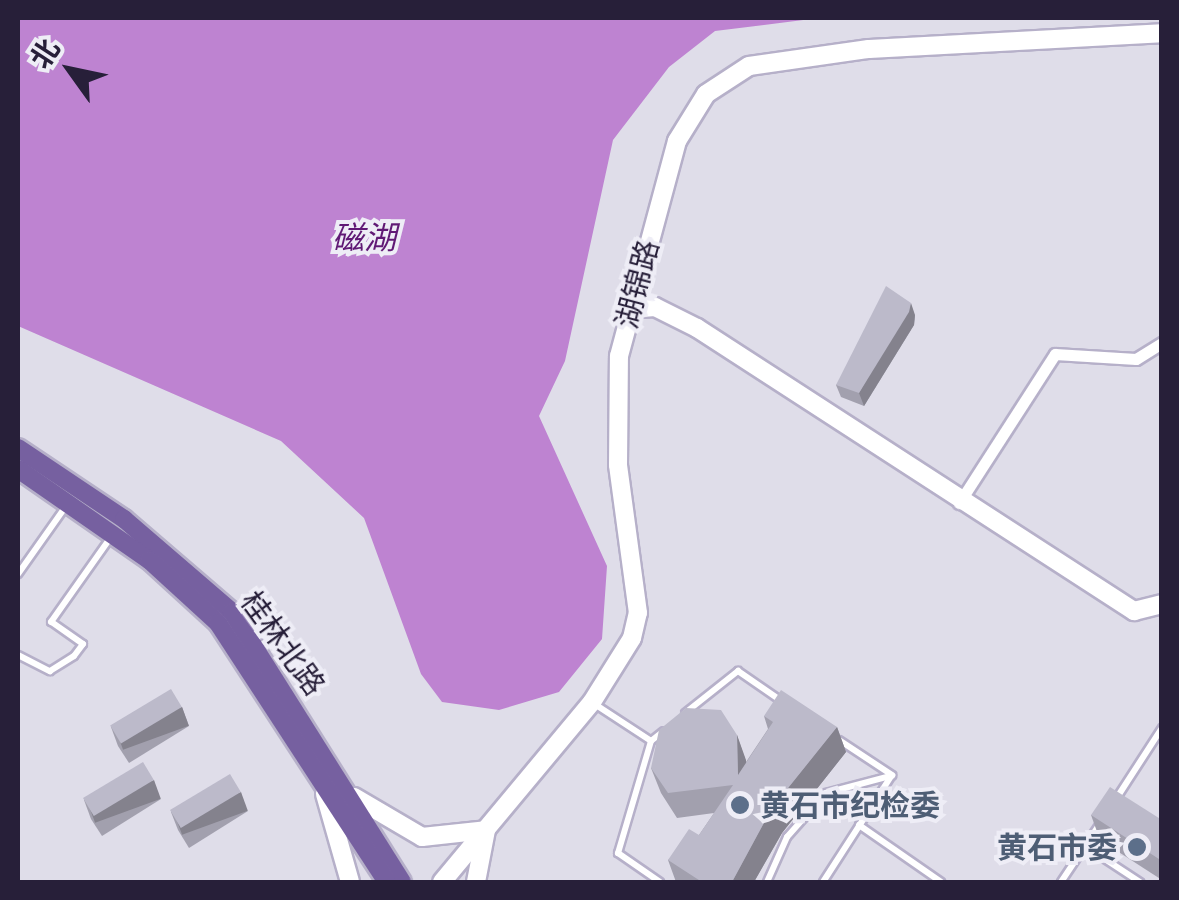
<!DOCTYPE html>
<html>
<head>
<meta charset="utf-8">
<style>
	body { margin:0 }
	#map { position:relative; width:1179px; height:900px; overflow:hidden; background:#dfdde9; font-family:"Titillium Web","Noto Sans SC",sans-serif }
	div>[style] { position:absolute }
	.water>* { inset:0; background:#be83d1 }
	.roads { filter:drop-shadow(2px 0 #b6b0c9) drop-shadow(-2px 0 #b6b0c9) drop-shadow(0 2px #b6b0c9) drop-shadow(0 -2px #b6b0c9) }
	.lane>* { height:6px; margin:-3px; padding:0 3px; transform-origin:3px; border-radius:3px; background:#fff }
	.street>* { height:11px; margin:-5.5px; padding:0 5.5px; transform-origin:5.5px; border-radius:5.5px; background:#fff }
	.secondary>* { height:18px; margin:-9px; padding:0 9px; transform-origin:9px; border-radius:9px; background:#fff }
	.primary>* { height:18px; margin:-9px; padding:0 9px; transform-origin:9px; border-radius:9px; background:#7660a0 }
	.wall>* { inset:0; background:#a2a0ae }
	.shaded-wall>* { inset:0; background:#84828d; transform-origin:0 0 }
	.building>* { inset:0; background:#bcbaca; transform-origin:0 0 }
	.dots>* { width:28px; height:28px; translate:-50% -50%; box-sizing:border-box; border:5px solid #eeedf6; border-radius:50% }
	span { translate:-50% -50%; white-space:nowrap; text-align:center; line-height:1.15; -webkit-text-stroke:8px #eeedf6; paint-order:stroke }
	.street-label { font-size:30px; color:#271f39 }
	.service-label { font-size:30px; color:#4e5e75; font-weight:700 }
	.left { translate:0 -50%; text-align:left }
	.right { translate:-100% -50%; text-align:right }
	.water-label { font-size:32px; color:#601975; font-style:italic }
	.frame { position:absolute; inset:0; border:20px solid #271f39; pointer-events:none }
	.north { position:absolute; left:20px; top:20px; width:100px; height:100px; -webkit-text-stroke:8px #eeedf6; paint-order:stroke; rotate:303deg; font-size:28px; font-weight:700; line-height:40px; text-align:center; color:#271f39 }
	.north::after { content:''; display:block; margin:auto; width:35px; height:45px; background:#271f39; clip-path:polygon(50% 0,100% 100%,50% 72%,0 100%) }
</style>
</head>
<body>
<div id="map">
	<div class="water">
		<i style="clip-path:polygon(18px 18px,819px 18px,715px 31px,669px 67px,613px 140px,565px 361px,539px 416px,607px 566px,602px 639px,559px 692px,499px 710px,442px 702px,421px 674px,364px 518px,281px 441px,18px 326px)"></i>
	</div>
	<div class="roads">
		<div class="lane">
			<i style="left:18px;top:574px;width:83px;rotate:-54.8deg"></i>
			<i style="left:18px;top:655px;width:36px;rotate:27deg"></i>
			<i style="left:50px;top:671px;width:28px;rotate:-32deg"></i>
			<i style="left:74px;top:656px;width:15px;rotate:-53deg"></i>
			<i style="left:83px;top:644px;width:39px;rotate:-145deg"></i>
			<i style="left:51px;top:622px;width:104px;rotate:-54.8deg"></i>
			<i style="left:593px;top:703px;width:69px;rotate:33.2deg"></i>
			<i style="left:651px;top:741px;width:117px;rotate:106.4deg"></i>
			<i style="left:618px;top:853px;width:51px;rotate:34.6deg"></i>
			<i style="left:685px;top:713px;width:68px;rotate:-38.4deg"></i>
			<i style="left:738px;top:671px;width:55px;rotate:34.6deg"></i>
			<i style="left:839px;top:740px;width:64px;rotate:33.4deg"></i>
			<i style="left:651px;top:741px;width:16px;rotate:-38deg"></i>
			<i style="left:1116px;top:799px;width:85px;rotate:-57.1deg"></i>
			<i style="left:859px;top:825px;width:100px;rotate:34.8deg"></i>
			<i style="left:1085px;top:846px;width:29px;rotate:-56deg"></i>
			<i style="left:767px;top:882px;width:49px;rotate:-66deg"></i>
			<i style="left:787px;top:837px;width:59px;rotate:-48.4deg"></i>
			<i style="left:826px;top:793px;width:66px;rotate:-14.9deg"></i>
			<i style="left:823px;top:882px;width:127px;rotate:-57.2deg"></i>
			<i style="left:1061px;top:882px;width:43px;rotate:-56.3deg"></i>
			<i style="left:1085px;top:846px;width:66px;rotate:33.2deg"></i>
		</div>
		<div class="street">
			<i style="left:959px;top:503px;width:177px;rotate:-57.2deg"></i>
			<i style="left:1055px;top:354px;width:81px;rotate:3.5deg"></i>
			<i style="left:1136px;top:359px;width:31px;rotate:-32deg"></i>
		</div>
		<div class="secondary">
			<i style="left:628px;top:309px;width:27px;rotate:-4deg"></i>
			<i style="left:655px;top:307px;width:47px;rotate:26.6deg"></i>
			<i style="left:697px;top:328px;width:521px;rotate:32.93deg"></i>
			<i style="left:1134px;top:611px;width:29px;rotate:-14deg"></i>
			<i style="left:325px;top:794px;width:91px;rotate:74.1deg"></i>
			<i style="left:354px;top:797px;width:79px;rotate:30.5deg"></i>
			<i style="left:422px;top:837px;width:64px;rotate:-6.2deg"></i>
			<i style="left:486px;top:830px;width:53px;rotate:100.9deg"></i>
			<i style="left:442px;top:882px;width:234px;rotate:-50.2deg"></i>
			<i style="left:592px;top:702px;width:75px;rotate:-58deg"></i>
			<i style="left:632px;top:638px;width:26px;rotate:-77deg"></i>
			<i style="left:638px;top:613px;width:149px;rotate:-97.7deg"></i>
			<i style="left:618px;top:465px;width:109px;rotate:-89.5deg"></i>
			<i style="left:619px;top:356px;width:223px;rotate:-74.9deg"></i>
			<i style="left:677px;top:141px;width:55px;rotate:-58.3deg"></i>
			<i style="left:706px;top:94px;width:51px;rotate:-33.1deg"></i>
			<i style="left:749px;top:66px;width:121px;rotate:-8.1deg"></i>
			<i style="left:869px;top:49px;width:293px;rotate:-3.1deg"></i>
		</div>
		<div class="primary">
			<i style="left:18px;top:448px;width:128px;rotate:33.8deg"></i>
			<i style="left:124px;top:519px;width:143px;rotate:40.7deg"></i>
			<i style="left:232px;top:612px;width:319px;rotate:57.8deg"></i>
			<i style="left:18px;top:469px;width:160px;rotate:34.8deg"></i>
			<i style="left:149px;top:560px;width:93px;rotate:42.4deg"></i>
			<i style="left:218px;top:623px;width:309px;rotate:56.9deg"></i>
		</div>
	</div>
	<div class="wall">
		<i style="clip-path:polygon(915px 315px,914px 325px,864px 406px,841px 397px,836px 385px)"></i>
		<i style="clip-path:polygon(182px 707px,189px 726px,129px 763px,118px 746px,111px 727px)"></i>
		<i style="clip-path:polygon(764px 716px,837px 727px,846px 752px,782px 833px,754px 882px,676px 882px,668px 860px,699px 835px,714px 813px,677px 818px,661px 793px,651px 768px,737px 735px,746px 762px,768px 729px)"></i>
		<i style="clip-path:polygon(161px 799px,102px 836px,91px 819px,84px 800px)"></i>
		<i style="clip-path:polygon(248px 811px,189px 848px,178px 830px,171px 812px)"></i>
		<i style="clip-path:polygon(1091px 815px,1162px 820px,1162px 880px,1100px 840px)"></i>
	</div>
	<div class="shaded-wall">
		<i style="clip-path:polygon(911px 303px,915px 315px,914px 325px,864px 406px,859px 393px)"></i>
		<i style="left:182px;top:707px;width:20px;height:70px;rotate:70deg"></i>
		<i style="clip-path:polygon(837px 727px,846px 752px,782px 833px,754px 882px,732px 882px,772px 808px)"></i>
		<i style="clip-path:polygon(737px 735px,746px 760px,747px 800px,738px 775px)"></i>
		<i style="left:154px;top:780px;width:20px;height:70px;rotate:70deg"></i>
		<i style="left:241px;top:792px;width:20px;height:70px;rotate:70deg"></i>
	</div>
	<div class="building">
		<i style="clip-path:polygon(886px 286px,911px 303px,909px 312px,859px 393px,836px 385px)"></i>
		<i style="left:171px;top:689px;width:21px;height:71px;rotate:59deg"></i>
		<i style="clip-path:polygon(781px 690px,837px 727px,772px 808px,732px 882px,702px 882px,668px 860px,689px 829px,699px 835px,733px 785px,668px 793px,651px 768px,659px 730px,686px 708px,721px 710px,737px 735px,738px 775px,773px 722px,764px 716px)"></i>
		<i style="left:143px;top:762px;width:21px;height:70px;rotate:59deg"></i>
		<i style="left:230px;top:774px;width:21px;height:70px;rotate:59deg"></i>
		<i style="clip-path:polygon(1110px 787px,1162px 820px,1162px 861px,1091px 815px)"></i>
	</div>
	<div class="dots">
		<i style="left:740px;top:805px;background:#5c6f8a"></i>
		<i style="left:1137px;top:847px;background:#5c6f8a"></i>
	</div>
	<div class="street-label">
		<span style="left:637px;top:284px;rotate:-75deg">湖锦路</span>
		<span style="left:283px;top:643px;rotate:54deg">桂林北路</span>
	</div>
	<div class="service-label">
		<span class="left" style="left:760px;top:805px">黄石市纪检委</span>
		<span class="right" style="left:1117px;top:847px">黄石市委</span>
	</div>
	<div class="water-label">
		<span style="left:364px;top:237px">磁湖</span>
	</div>
	<div class="frame"></div>
	<div class="north">北</div>
</div>
</body>
</html>
